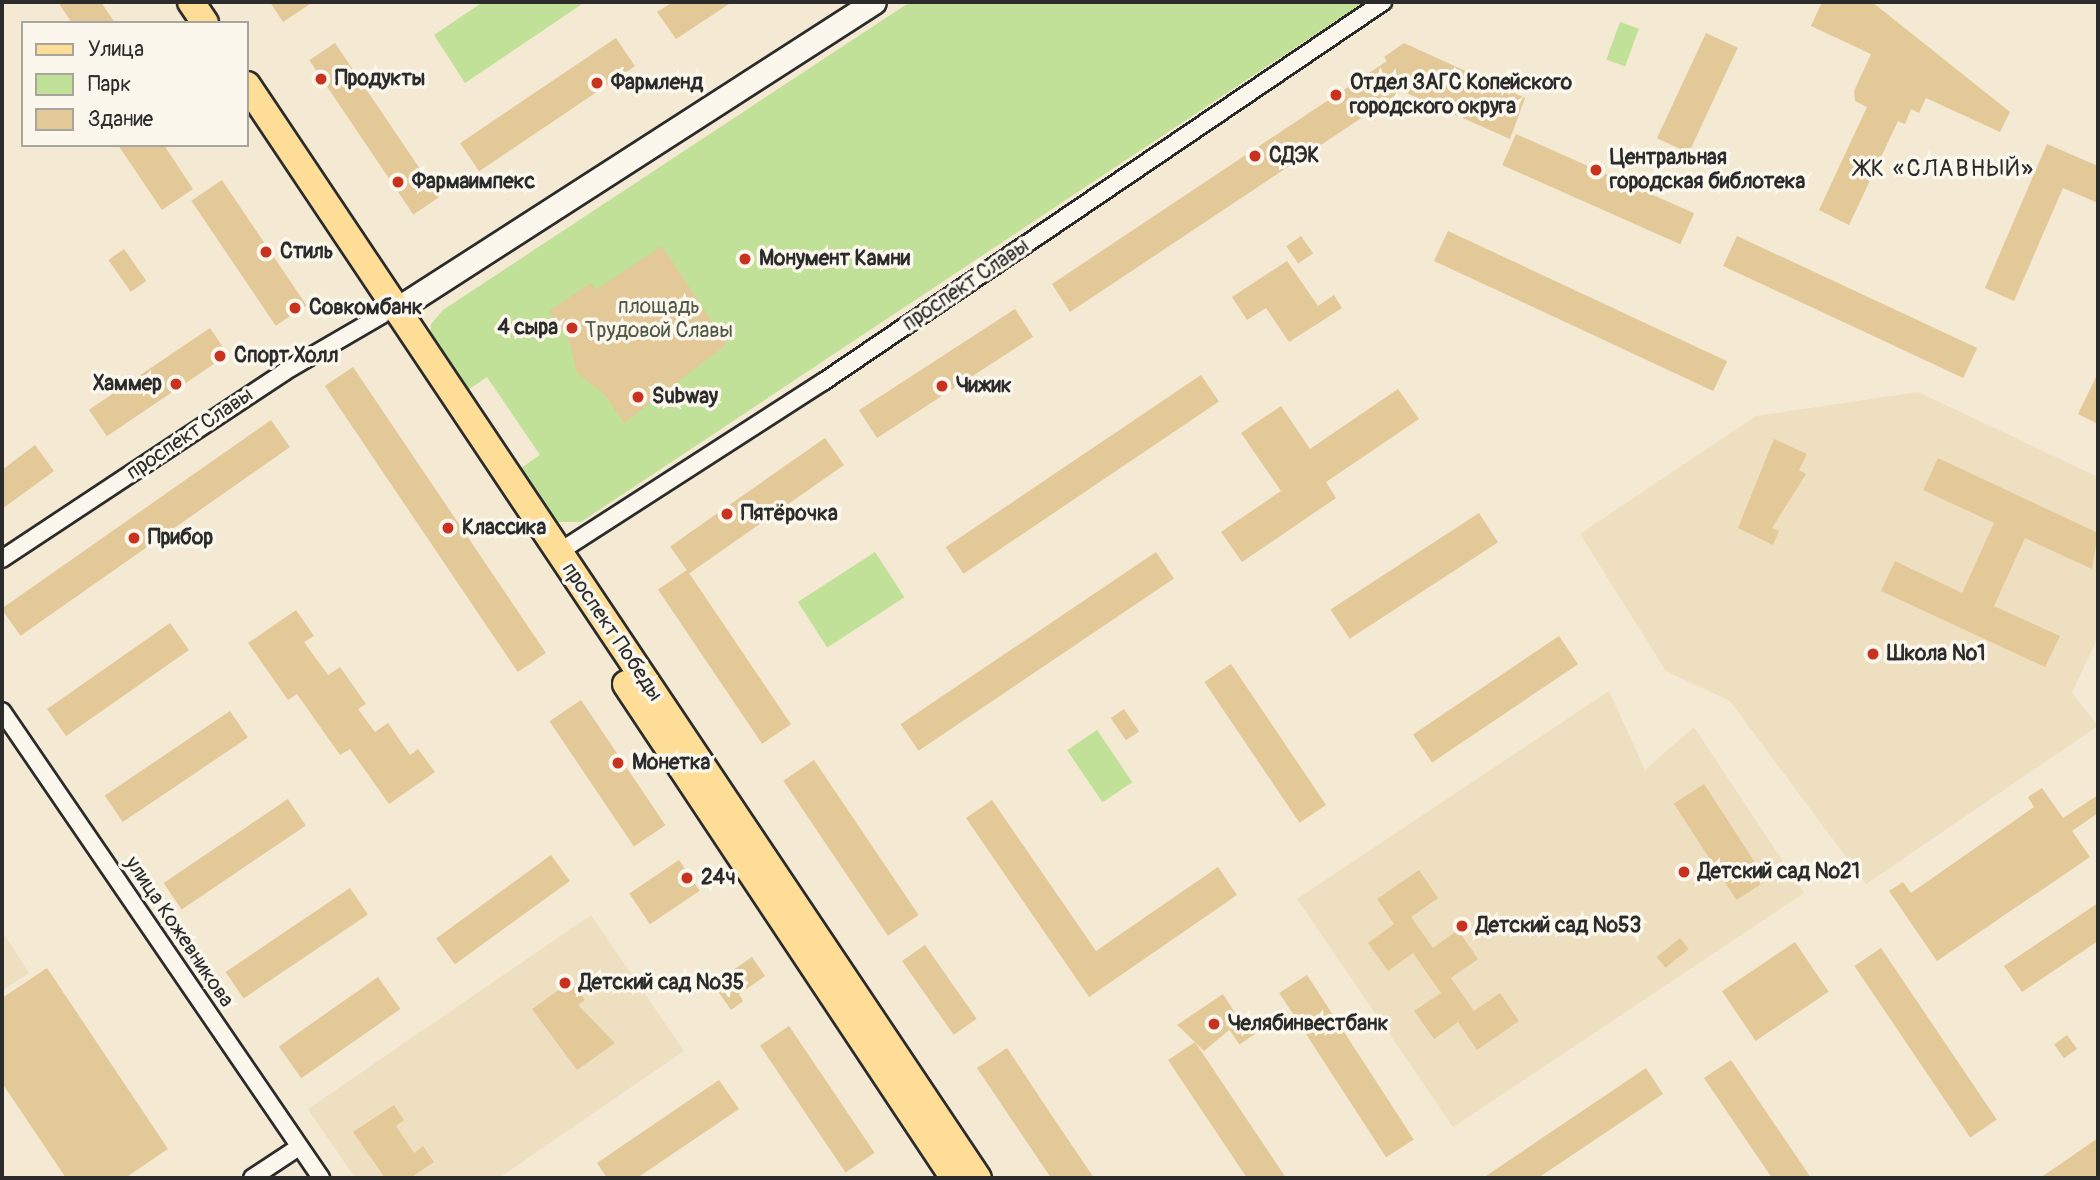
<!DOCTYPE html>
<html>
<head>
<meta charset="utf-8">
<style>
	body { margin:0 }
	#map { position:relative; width:2100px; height:1180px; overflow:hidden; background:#f4e9d3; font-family:Pangolin,sans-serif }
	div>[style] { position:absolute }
	.built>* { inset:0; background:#efdfc1 }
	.green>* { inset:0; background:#c1e098; transform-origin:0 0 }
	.building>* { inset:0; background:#e3c898; transform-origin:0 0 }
	.roads { filter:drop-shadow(2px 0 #2b2b2b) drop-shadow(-2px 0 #2b2b2b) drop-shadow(0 2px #2b2b2b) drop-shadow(0 -2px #2b2b2b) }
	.minor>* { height:16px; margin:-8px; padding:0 8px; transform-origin:8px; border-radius:8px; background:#fbf7ec }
	.secondary>* { height:23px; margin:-11.5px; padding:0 11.5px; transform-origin:11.5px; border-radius:11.5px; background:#fbf7ec }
	.primary>* { height:26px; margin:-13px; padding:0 13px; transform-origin:13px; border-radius:13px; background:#fedd96 }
	.dots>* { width:19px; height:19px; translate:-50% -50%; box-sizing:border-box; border:4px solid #fbf7ec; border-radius:50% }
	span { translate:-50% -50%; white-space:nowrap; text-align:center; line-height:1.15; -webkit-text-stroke:7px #fbf7ec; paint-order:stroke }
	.poi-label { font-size:21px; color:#2b2b2b; font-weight:700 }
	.left { translate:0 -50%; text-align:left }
	.right { translate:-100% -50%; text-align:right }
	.street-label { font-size:21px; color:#2b2b2b }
	.park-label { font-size:21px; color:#505846 }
	.neighbourhood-label { font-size:23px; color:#2b2b2b; letter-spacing:2px }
	.frame { position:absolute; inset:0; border:4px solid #2b2b2b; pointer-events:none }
	.legend { position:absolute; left:21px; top:21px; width:228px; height:126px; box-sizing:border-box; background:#fbf7ec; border:2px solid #a8a59f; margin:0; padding:9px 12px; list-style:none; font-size:21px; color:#2b2b2b }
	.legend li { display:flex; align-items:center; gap:14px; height:35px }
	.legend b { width:35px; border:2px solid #a8a59f }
</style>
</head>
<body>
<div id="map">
	<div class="built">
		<i style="clip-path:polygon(1918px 392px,2098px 477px,2098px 637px,2072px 693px,2098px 726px,1866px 884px,1730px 701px,1666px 671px,1580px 534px,1756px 416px)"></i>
		<i style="clip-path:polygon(1609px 691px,1645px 770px,1694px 727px,1804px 893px,1453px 1127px,1297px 899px)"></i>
		<i style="clip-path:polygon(591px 915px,684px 1051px,499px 1178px,355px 1178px,308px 1109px)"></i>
		<i style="clip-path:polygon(2px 931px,29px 973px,2px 991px)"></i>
	</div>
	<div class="green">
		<i style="clip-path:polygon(483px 2px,585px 2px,465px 83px,434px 35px)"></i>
		<i style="clip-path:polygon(910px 2px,1364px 2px,581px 522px,556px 522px,518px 470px,540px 455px,487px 377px,465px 392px,430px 340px,431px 324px,443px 310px)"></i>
		<i style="left:1620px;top:22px;width:20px;height:40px;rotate:20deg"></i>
		<i style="left:875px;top:552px;width:54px;height:92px;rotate:57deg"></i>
		<i style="left:1097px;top:730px;width:63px;height:36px;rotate:56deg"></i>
	</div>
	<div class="building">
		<i style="clip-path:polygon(58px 2px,101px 2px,115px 23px,72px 23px)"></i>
		<i style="clip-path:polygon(270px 2px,313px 2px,283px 22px)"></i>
		<i style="clip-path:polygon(673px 2px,732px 2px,676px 39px,657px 12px)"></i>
		<i style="clip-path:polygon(1822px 2px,1872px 2px,2010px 112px,2000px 132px,1926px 98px,1919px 113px,1911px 109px,1905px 124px,1898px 121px,1849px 225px,1819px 210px,1867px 107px,1855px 101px,1854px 91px,1871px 54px,1811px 26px)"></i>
		<i style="left:1706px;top:33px;width:35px;height:116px;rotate:25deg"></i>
		<i style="left:616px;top:38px;width:34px;height:188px;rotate:56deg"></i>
		<i style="left:335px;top:43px;width:186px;height:31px;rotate:56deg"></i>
		<i style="clip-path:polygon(1404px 43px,1525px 98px,1510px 139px,1402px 91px,1070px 312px,1052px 284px,1387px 61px,1384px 57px)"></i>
		<i style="left:1516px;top:134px;width:195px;height:34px;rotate:24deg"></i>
		<i style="clip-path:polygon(2047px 144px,2098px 166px,2098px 203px,2063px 188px,2014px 301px,1985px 288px)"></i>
		<i style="clip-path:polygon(118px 145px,164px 145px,193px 189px,162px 210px)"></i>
		<i style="left:222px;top:180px;width:151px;height:37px;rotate:56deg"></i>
		<i style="left:1448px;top:231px;width:308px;height:33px;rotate:25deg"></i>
		<i style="left:1301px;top:236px;width:21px;height:18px;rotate:55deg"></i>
		<i style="left:1737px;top:236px;width:265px;height:33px;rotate:25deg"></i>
		<i style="clip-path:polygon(662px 246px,727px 344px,624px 423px,604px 394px,577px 373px,569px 340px,549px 311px,591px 283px,596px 290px)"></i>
		<i style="left:124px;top:249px;width:39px;height:19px;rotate:55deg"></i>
		<i style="clip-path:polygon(1287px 261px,1318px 306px,1334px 295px,1342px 308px,1289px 342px,1266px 308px,1247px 320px,1232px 297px)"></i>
		<i style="left:1015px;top:309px;width:33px;height:186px;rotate:57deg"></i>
		<i style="left:210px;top:328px;width:32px;height:146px;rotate:56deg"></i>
		<i style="left:353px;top:367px;width:345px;height:34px;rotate:56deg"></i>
		<i style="clip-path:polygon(2098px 373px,2098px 424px,2078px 414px)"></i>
		<i style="left:1201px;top:375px;width:32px;height:308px;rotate:56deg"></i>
		<i style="clip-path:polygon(1398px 389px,1419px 419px,1326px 482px,1336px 498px,1242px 562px,1221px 532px,1281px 491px,1241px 433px,1281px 406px,1310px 449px)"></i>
		<i style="left:271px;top:420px;width:33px;height:329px;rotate:55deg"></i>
		<i style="left:825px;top:438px;width:33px;height:189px;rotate:55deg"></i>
		<i style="clip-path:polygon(1774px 439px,1807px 454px,1799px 470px,1806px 474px,1772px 528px,1779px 531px,1773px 545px,1738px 528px)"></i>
		<i style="clip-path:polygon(35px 445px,54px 471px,2px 509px,2px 470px)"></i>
		<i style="clip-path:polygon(1938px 458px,2098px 533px,2092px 569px,2025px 538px,1994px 606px,2060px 636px,2045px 667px,1881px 591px,1895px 561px,1962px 593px,1994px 523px,1923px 490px)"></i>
		<i style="left:1479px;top:513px;width:35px;height:177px;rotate:57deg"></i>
		<i style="left:1156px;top:552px;width:32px;height:308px;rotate:56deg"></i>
		<i style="left:687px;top:570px;width:186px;height:35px;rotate:56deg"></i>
		<i style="clip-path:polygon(296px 610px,314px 636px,304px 642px,328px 675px,340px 667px,366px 704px,358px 709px,375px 732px,388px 723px,410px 755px,418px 749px,435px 772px,389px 804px,350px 749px,340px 755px,297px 694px,288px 700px,248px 643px)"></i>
		<i style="left:170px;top:623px;width:33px;height:150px;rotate:55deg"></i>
		<i style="left:1559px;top:636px;width:34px;height:176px;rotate:56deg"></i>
		<i style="left:1231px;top:664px;width:170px;height:32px;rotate:56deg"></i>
		<i style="left:581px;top:700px;width:151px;height:38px;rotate:56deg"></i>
		<i style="left:1124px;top:709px;width:27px;height:16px;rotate:56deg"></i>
		<i style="left:230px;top:711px;width:32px;height:151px;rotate:56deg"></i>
		<i style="left:814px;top:760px;width:187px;height:37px;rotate:56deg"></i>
		<i style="left:1704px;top:784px;width:115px;height:36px;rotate:57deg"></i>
		<i style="clip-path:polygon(2042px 788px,2063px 818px,2098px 795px,2098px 813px,2072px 831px,2090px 857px,1937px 961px,1889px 891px,1903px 882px,1911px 893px,2034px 807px,2028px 797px)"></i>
		<i style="left:288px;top:799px;width:32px;height:150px;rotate:56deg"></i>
		<i style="clip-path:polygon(992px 800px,1096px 951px,1218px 867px,1237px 895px,1089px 997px,966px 818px)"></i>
		<i style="left:551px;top:855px;width:32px;height:142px;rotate:54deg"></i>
		<i style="left:679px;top:860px;width:37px;height:60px;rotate:56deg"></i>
		<i style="clip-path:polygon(1419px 870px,1438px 898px,1411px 917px,1433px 948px,1458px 930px,1478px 959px,1451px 978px,1474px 1011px,1500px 993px,1519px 1021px,1477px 1050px,1458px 1022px,1434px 1039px,1414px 1011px,1441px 993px,1413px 953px,1388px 971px,1368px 943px,1394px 924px,1377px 899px)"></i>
		<i style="left:350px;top:888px;width:32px;height:150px;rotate:56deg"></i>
		<i style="clip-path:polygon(2098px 903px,2098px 941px,2022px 992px,2004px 966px)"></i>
		<i style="left:1680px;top:938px;width:14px;height:30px;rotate:51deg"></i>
		<i style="left:1795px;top:942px;width:60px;height:88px;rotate:56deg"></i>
		<i style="left:925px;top:945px;width:90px;height:28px;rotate:55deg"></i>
		<i style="left:1881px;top:948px;width:207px;height:32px;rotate:56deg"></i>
		<i style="clip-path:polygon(752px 957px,765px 976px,739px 994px,743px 1001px,731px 1010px,713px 984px)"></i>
		<i style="clip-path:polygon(47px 968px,168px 1149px,125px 1178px,66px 1178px,2px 1083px,2px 998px)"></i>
		<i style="left:1307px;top:975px;width:196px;height:33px;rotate:57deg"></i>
		<i style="left:378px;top:977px;width:39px;height:121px;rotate:55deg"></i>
		<i style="clip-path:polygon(571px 981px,585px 1000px,578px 1005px,615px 1043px,577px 1070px,532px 1009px)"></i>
		<i style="clip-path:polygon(1223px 994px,1240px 1021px,1204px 1051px,1195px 1042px,1286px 1178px,1247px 1178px,1168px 1060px,1195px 1042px,1177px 1025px)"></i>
		<i style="left:1245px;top:1019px;width:18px;height:19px;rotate:56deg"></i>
		<i style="left:789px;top:1026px;width:153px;height:35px;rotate:56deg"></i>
		<i style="left:2067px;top:1035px;width:17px;height:16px;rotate:54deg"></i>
		<i style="clip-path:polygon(1007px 1048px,1048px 1110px,1094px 1178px,1051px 1178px,977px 1068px)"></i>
		<i style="clip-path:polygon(1731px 1060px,1811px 1178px,1772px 1178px,1704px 1078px)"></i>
		<i style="clip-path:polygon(1646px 1068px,1663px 1094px,1538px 1178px,1483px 1178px)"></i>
		<i style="clip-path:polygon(719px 1080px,739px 1109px,637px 1178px,607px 1178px,597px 1163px)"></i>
		<i style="clip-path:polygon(394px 1105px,404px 1120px,396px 1126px,414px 1153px,423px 1146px,434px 1162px,410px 1178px,385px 1178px,353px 1132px)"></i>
		<i style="clip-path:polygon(2098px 1138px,2098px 1178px,2040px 1178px,2059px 1165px)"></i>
	</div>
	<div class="roads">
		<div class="minor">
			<i style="left:559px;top:552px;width:314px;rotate:-32.8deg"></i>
			<i style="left:823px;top:382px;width:677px;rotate:-34.16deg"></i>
			<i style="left:2px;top:559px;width:338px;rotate:-33.5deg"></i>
			<i style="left:284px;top:372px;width:113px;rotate:-30.2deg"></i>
			<i style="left:2px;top:711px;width:566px;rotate:55.66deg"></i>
			<i style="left:252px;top:1178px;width:56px;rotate:-33.4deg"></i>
		</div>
		<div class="secondary">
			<i style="left:397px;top:309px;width:567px;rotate:-32.77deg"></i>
		</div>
		<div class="primary">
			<i style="left:191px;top:2px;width:25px;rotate:56deg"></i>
			<i style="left:247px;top:85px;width:1315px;rotate:56.23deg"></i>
			<i style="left:626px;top:684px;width:593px;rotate:56.42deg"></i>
		</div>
	</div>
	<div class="dots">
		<i style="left:321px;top:79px;background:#c8321e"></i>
		<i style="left:597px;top:83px;background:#c8321e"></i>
		<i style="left:1336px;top:95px;background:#c8321e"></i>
		<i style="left:1255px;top:156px;background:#c8321e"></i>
		<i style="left:1596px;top:170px;background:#c8321e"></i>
		<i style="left:398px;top:182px;background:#c8321e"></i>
		<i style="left:266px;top:252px;background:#c8321e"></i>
		<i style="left:745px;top:259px;background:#c8321e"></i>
		<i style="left:295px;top:308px;background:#c8321e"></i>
		<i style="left:572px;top:328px;background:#c8321e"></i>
		<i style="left:220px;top:356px;background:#c8321e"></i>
		<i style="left:176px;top:384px;background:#c8321e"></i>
		<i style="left:942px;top:386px;background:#c8321e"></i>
		<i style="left:638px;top:397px;background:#c8321e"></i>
		<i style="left:727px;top:514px;background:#c8321e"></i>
		<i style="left:448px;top:528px;background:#c8321e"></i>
		<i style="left:134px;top:538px;background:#c8321e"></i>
		<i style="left:1873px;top:654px;background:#c8321e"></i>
		<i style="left:618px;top:763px;background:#c8321e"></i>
		<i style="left:1684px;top:872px;background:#c8321e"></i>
		<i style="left:687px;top:878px;background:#c8321e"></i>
		<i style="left:1462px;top:926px;background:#c8321e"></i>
		<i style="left:565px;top:983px;background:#c8321e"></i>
		<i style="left:1214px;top:1024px;background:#c8321e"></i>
	</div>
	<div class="poi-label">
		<span class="left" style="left:335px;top:79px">Продукты</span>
		<span class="left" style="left:611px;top:83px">Фармленд</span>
		<span class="left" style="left:1350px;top:95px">Отдел ЗАГС Копейского<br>городского округа</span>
		<span class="left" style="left:1269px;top:156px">СДЭК</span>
		<span class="left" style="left:1610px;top:170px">Центральная<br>городская библотека</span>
		<span class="left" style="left:412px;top:182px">Фармаимпекс</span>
		<span class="left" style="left:280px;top:252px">Стиль</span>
		<span class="left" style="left:759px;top:259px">Монумент Камни</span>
		<span class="left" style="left:309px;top:308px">Совкомбанк</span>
		<span class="right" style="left:558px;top:328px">4 сыра</span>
		<span class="left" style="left:234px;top:356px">Спорт Холл</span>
		<span class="right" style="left:162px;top:384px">Хаммер</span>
		<span class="left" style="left:956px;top:386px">Чижик</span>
		<span class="left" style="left:652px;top:397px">Subway</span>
		<span class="left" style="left:741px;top:514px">Пятёрочка</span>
		<span class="left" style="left:462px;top:528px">Классика</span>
		<span class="left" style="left:148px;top:538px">Прибор</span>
		<span class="left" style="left:1887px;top:654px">Школа №1</span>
		<span class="left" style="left:632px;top:763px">Монетка</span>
		<span class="left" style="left:1698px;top:872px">Детский сад №21</span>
		<span class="left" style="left:701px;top:878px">24ч</span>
		<span class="left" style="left:1476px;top:926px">Детский сад №53</span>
		<span class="left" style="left:579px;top:983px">Детский сад №35</span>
		<span class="left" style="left:1228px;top:1024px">Челябинвестбанк</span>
	</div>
	<div class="street-label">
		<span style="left:966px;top:285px;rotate:-34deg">проспект Славы</span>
		<span style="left:190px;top:434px;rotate:-34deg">проспект Славы</span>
		<span style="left:612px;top:632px;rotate:56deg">проспект Победы</span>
		<span style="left:179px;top:932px;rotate:56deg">улица Кожевникова</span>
	</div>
	<div class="park-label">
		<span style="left:659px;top:319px">площадь<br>Трудовой Славы</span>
	</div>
	<div class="neighbourhood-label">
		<span style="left:1945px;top:169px">ЖК «СЛАВНЫЙ»</span>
	</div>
	<div class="frame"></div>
	<ul class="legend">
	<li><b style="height:9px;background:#fedd96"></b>Улица</li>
	<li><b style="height:19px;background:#c1e098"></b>Парк</li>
	<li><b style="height:19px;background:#e3c898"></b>Здание</li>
	</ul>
</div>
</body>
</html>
